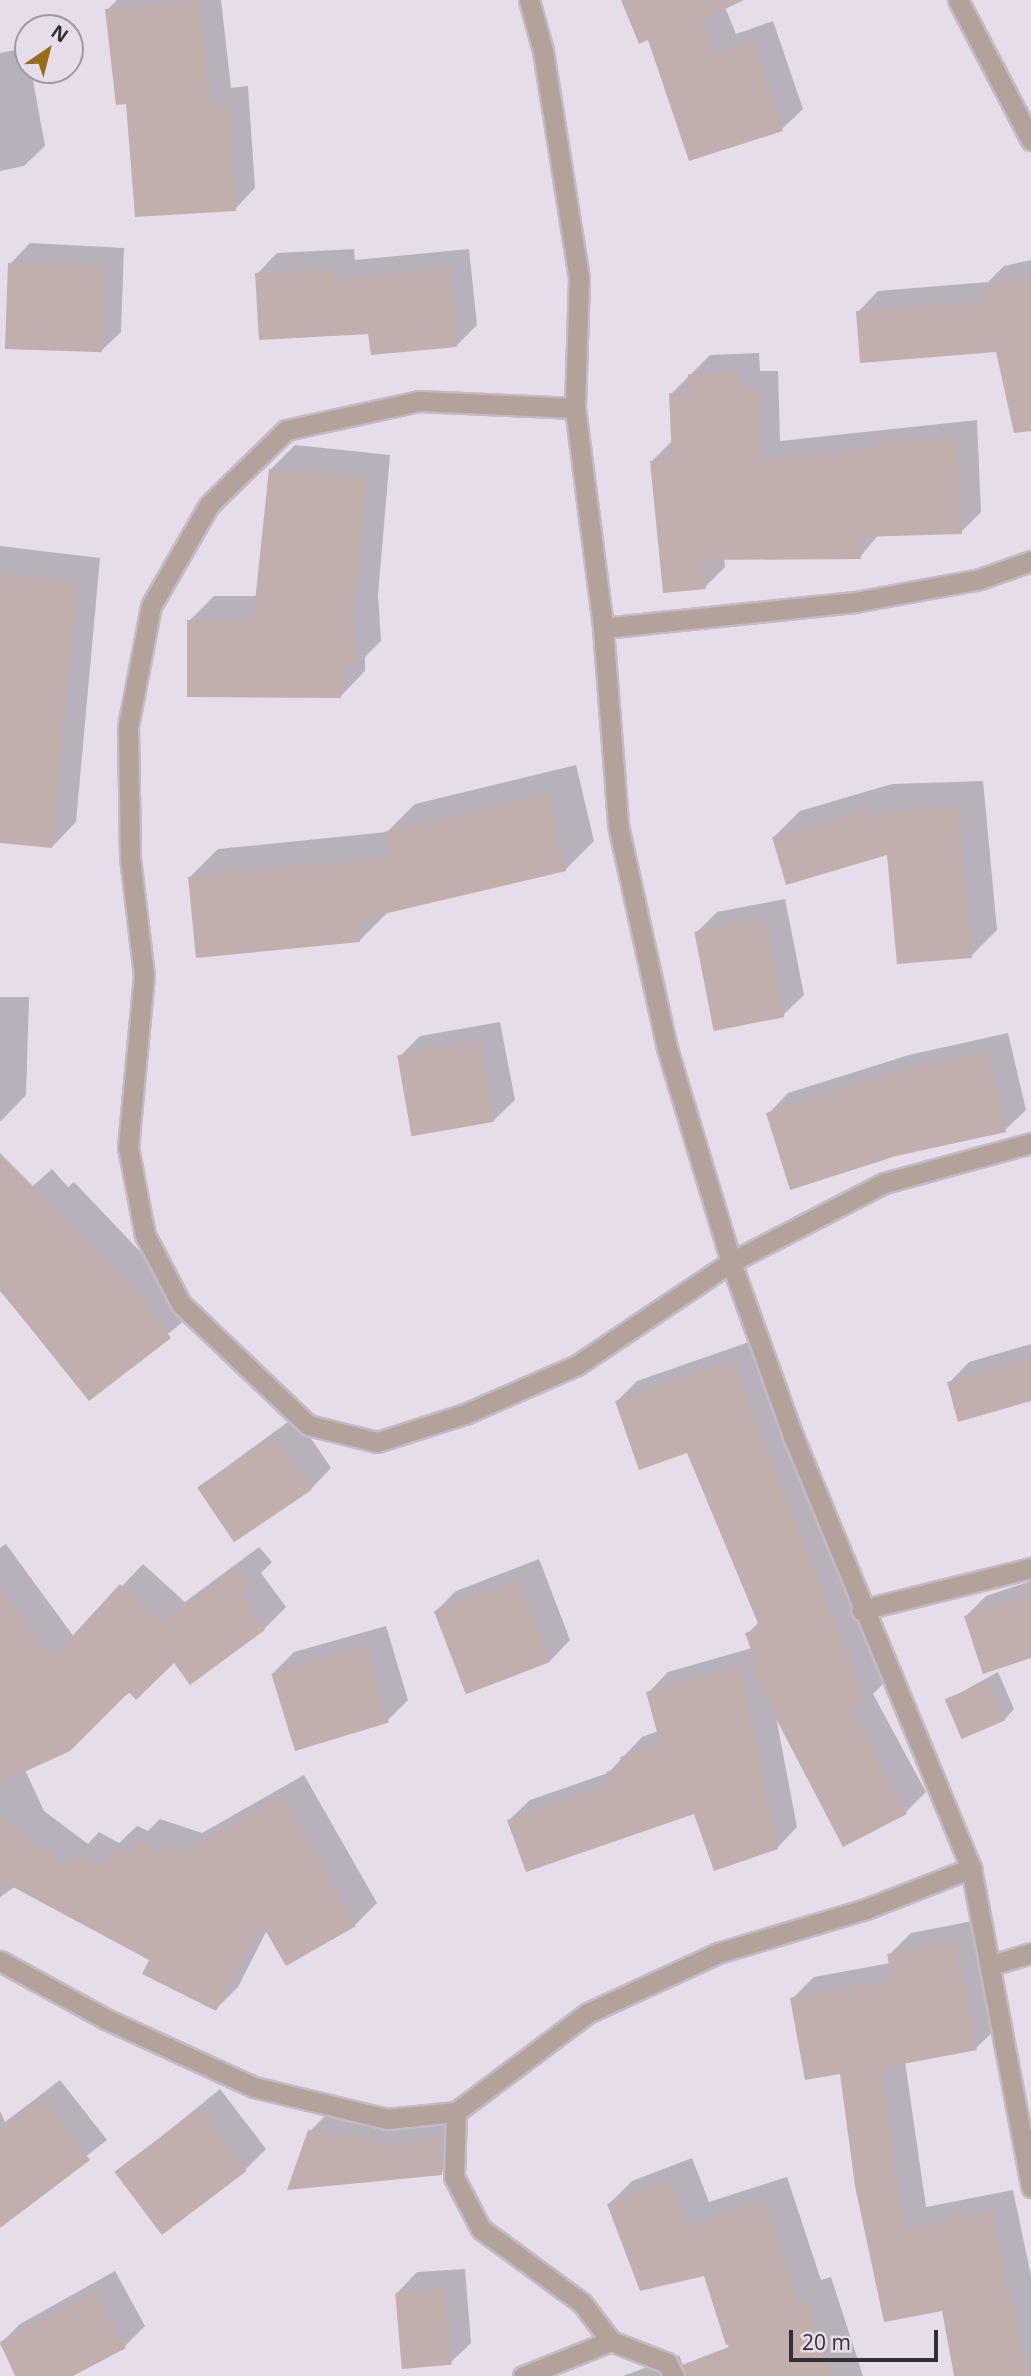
<!DOCTYPE html>
<html>
<head>
<meta charset="utf-8">
<style>
	body { margin:0 }
	#map { position:relative; width:1031px; height:2376px; overflow:hidden; background:#e7ddea; font-family:"Open Sans",sans-serif }
	div>[style] { position:absolute }
	.shadow>* { inset:0; background:#0003 }
	.building>* { inset:0; background:#c0afac; transform-origin:0 0 }
	.roads { filter:drop-shadow(2px 0 #c3bac5) drop-shadow(-2px 0 #c3bac5) drop-shadow(0 2px #c3bac5) drop-shadow(0 -2px #c3bac5) }
	.minor>* { height:19px; margin:-9.5px; padding:0 9.5px; transform-origin:9.5px; border-radius:9.5px; background:#b2a29a }
	span { translate:-50% -50%; white-space:nowrap; text-align:center; line-height:1.15; -webkit-text-stroke:5px #e7ddea; paint-order:stroke }
	.north { position:absolute; left:14px; top:14px; width:70px; height:70px; box-sizing:border-box; background:#e7ddea; border:2px solid #9f97a1; border-radius:50%; rotate:35deg; font-size:19px; font-weight:700; line-height:28px; text-align:center; color:#322e33 }
	.north::after { content:''; display:block; margin:auto; width:24px; height:32px; background:#976d19; clip-path:polygon(50% 0,100% 100%,50% 72%,0 100%) }
	.scale { position:absolute; left:789px; top:2330px; width:149px; height:32px; box-sizing:border-box; border:4px solid #322e33; border-top:0; padding-left:9px; font-size:21px; line-height:24px; white-space:nowrap; color:#322e33; -webkit-text-stroke:5px #e7ddea; paint-order:stroke }
</style>
</head>
<body>
<div id="map">
	<div class="shadow">
		<i style="clip-path:polygon(117px 0,221px 0,231px 88px,248px 86px,255px 188px,235px 209px,128px 102px,107px 10px)"></i>
		<i style="clip-path:polygon(623px 0,722px 0,736px 34px,773px 21px,803px 109px,782px 129px,649px 38px)"></i>
		<i style="clip-path:polygon(27px 48px,45px 146px,24px 166px,0 171px,0 53px)"></i>
		<i style="clip-path:polygon(30px 243px,124px 248px,121px 332px,100px 352px,10px 264px)"></i>
		<i style="clip-path:polygon(354px 249px,355px 260px,469px 249px,477px 325px,457px 345px,370px 332px,257px 274px,277px 253px)"></i>
		<i style="clip-path:polygon(1031px 260px,1031px 373px,997px 350px,858px 312px,878px 291px,988px 282px,1004px 266px)"></i>
		<i style="clip-path:polygon(759px 353px,760px 371px,778px 371px,780px 441px,977px 420px,981px 512px,961px 532px,879px 534px,860px 557px,724px 558px,725px 567px,705px 587px,651px 462px,671px 442px,671px 394px,710px 355px)"></i>
		<i style="clip-path:polygon(295px 445px,390px 455px,378px 595px,381px 641px,365px 657px,365px 671px,340px 697px,189px 621px,214px 596px,258px 596px,270px 470px)"></i>
		<i style="clip-path:polygon(0 546px,100px 558px,76px 822px,52px 847px,0 841px)"></i>
		<i style="clip-path:polygon(576px 765px,594px 841px,565px 870px,389px 911px,359px 941px,189px 878px,218px 849px,387px 832px,415px 804px)"></i>
		<i style="clip-path:polygon(983px 781px,997px 930px,971px 956px,888px 853px,774px 837px,800px 811px,892px 784px)"></i>
		<i style="clip-path:polygon(785px 899px,804px 995px,783px 1015px,696px 933px,717px 912px)"></i>
		<i style="clip-path:polygon(0 997px,29px 997px,26px 1095px,0 1122px)"></i>
		<i style="clip-path:polygon(500px 1022px,515px 1100px,494px 1120px,399px 1057px,420px 1036px)"></i>
		<i style="clip-path:polygon(1008px 1033px,1026px 1110px,1005px 1130px,768px 1114px,788px 1093px,909px 1055px)"></i>
		<i style="clip-path:polygon(52px 1169px,68px 1187px,74px 1182px,150px 1262px,190px 1316px,89px 1398px,0 1291px,0 1215px)"></i>
		<i style="clip-path:polygon(752px 1341px,886px 1681px,873px 1694px,926px 1792px,906px 1812px,776px 1717px,797px 1827px,777px 1848px,695px 1812px,509px 1820px,530px 1800px,608px 1773px,642px 1737px,658px 1731px,648px 1693px,668px 1672px,752px 1648px,747px 1634px,760px 1621px,688px 1451px,617px 1401px,637px 1381px)"></i>
		<i style="clip-path:polygon(1031px 1344px,1031px 1399px,949px 1383px,969px 1362px)"></i>
		<i style="clip-path:polygon(296px 1416px,331px 1468px,311px 1489px,199px 1487px)"></i>
		<i style="clip-path:polygon(6px 1544px,74px 1637px,143px 1564px,185px 1602px,259px 1547px,272px 1562px,261px 1573px,286px 1607px,264px 1629px,174px 1660px,25px 1770px,44px 1811px,88px 1844px,99px 1832px,119px 1843px,137px 1826px,148px 1831px,160px 1819px,202px 1833px,304px 1775px,377px 1903px,355px 1925px,267px 1930px,238px 1987px,216px 2009px,151px 1959px,16px 1886px,0 1897px,0 1548px)"></i>
		<i style="clip-path:polygon(539px 1559px,570px 1640px,550px 1661px,436px 1611px,456px 1591px)"></i>
		<i style="clip-path:polygon(1031px 1581px,1031px 1656px,966px 1616px,986px 1596px)"></i>
		<i style="clip-path:polygon(386px 1626px,408px 1700px,388px 1720px,273px 1673px,294px 1652px)"></i>
		<i style="clip-path:polygon(998px 1672px,1014px 1709px,1004px 1720px,947px 1700px)"></i>
		<i style="clip-path:polygon(978px 1920px,998px 2027px,976px 2048px,905px 2062px,926px 2207px,1013px 2190px,1031px 2276px,1031px 2376px,956px 2376px,943px 2309px,886px 2320px,841px 2072px,792px 1999px,814px 1977px,890px 1963px,889px 1955px,911px 1933px)"></i>
		<i style="clip-path:polygon(60px 2080px,107px 2140px,0 2223px,0 2111px,5px 2122px)"></i>
		<i style="clip-path:polygon(220px 2089px,266px 2149px,246px 2169px,117px 2173px)"></i>
		<i style="clip-path:polygon(330px 2111px,460px 2118px,462px 2153px,441px 2173px,310px 2131px)"></i>
		<i style="clip-path:polygon(692px 2158px,709px 2202px,787px 2177px,821px 2280px,831px 2277px,863px 2376px,738px 2376px,705px 2274px,609px 2204px,632px 2181px)"></i>
		<i style="clip-path:polygon(465px 2269px,471px 2343px,450px 2363px,397px 2293px,417px 2272px)"></i>
		<i style="clip-path:polygon(115px 2271px,145px 2326px,125px 2346px,69px 2376px,17px 2376px,0 2344px,20px 2324px)"></i>
		<i style="clip-path:polygon(679px 2355px,687px 2376px,623px 2376px)"></i>
	</div>
	<div class="building">
		<i style="clip-path:polygon(199px 0,211px 107px,228px 106px,236px 211px,135px 217px,126px 104px,116px 105px,105px 9px)"></i>
		<i style="clip-path:polygon(621px 0,744px 0,702px 20px,715px 53px,753px 41px,783px 131px,689px 161px,648px 40px,639px 44px)"></i>
		<i style="left:8px;top:263px;width:97px;height:86px;rotate:2deg"></i>
		<i style="clip-path:polygon(450px 268px,457px 347px,371px 355px,368px 334px,259px 340px,255px 273px,334px 269px,335px 279px)"></i>
		<i style="clip-path:polygon(1031px 276px,1031px 431px,1014px 433px,996px 352px,860px 363px,856px 311px,985px 301px,982px 286px)"></i>
		<i style="clip-path:polygon(739px 372px,740px 391px,758px 390px,761px 460px,877px 448px,877px 442px,958px 439px,962px 534px,858px 537px,861px 559px,703px 560px,706px 589px,663px 593px,650px 461px,672px 461px,669px 393px,689px 393px,688px 374px)"></i>
		<i style="clip-path:polygon(269px 469px,366px 479px,353px 622px,357px 668px,341px 668px,341px 698px,187px 697px,187px 620px,253px 621px)"></i>
		<i style="clip-path:polygon(0 573px,77px 582px,52px 848px,0 843px)"></i>
		<i style="clip-path:polygon(548px 793px,566px 871px,358px 920px,360px 942px,196px 958px,188px 877px,390px 857px,384px 832px)"></i>
		<i style="clip-path:polygon(958px 806px,972px 958px,897px 964px,887px 855px,786px 885px,772px 837px,866px 810px,868px 815px)"></i>
		<i style="left:765px;top:918px;width:101px;height:72px;rotate:79deg"></i>
		<i style="left:480px;top:1041px;width:82px;height:84px;rotate:80deg"></i>
		<i style="clip-path:polygon(988px 1052px,1006px 1132px,896px 1156px,790px 1190px,766px 1113px,884px 1075px)"></i>
		<i style="clip-path:polygon(0 1153px,130px 1283px,171px 1338px,89px 1401px,0 1290px)"></i>
		<i style="clip-path:polygon(1031px 1358px,1031px 1401px,958px 1422px,947px 1382px)"></i>
		<i style="clip-path:polygon(732px 1360px,866px 1703px,850px 1709px,907px 1814px,843px 1847px,747px 1663px,755px 1661px,745px 1633px,760px 1628px,687px 1453px,639px 1470px,615px 1401px)"></i>
		<i style="left:275px;top:1435px;width:66px;height:94px;rotate:56deg"></i>
		<i style="clip-path:polygon(236px 1567px,251px 1585px,240px 1596px,265px 1630px,190px 1685px,174px 1663px,136px 1700px,129px 1692px,70px 1751px,0 1783px,0 1588px,52px 1658px,120px 1584px,162px 1622px)"></i>
		<i style="left:518px;top:1579px;width:89px;height:90px;rotate:69deg"></i>
		<i style="clip-path:polygon(1031px 1594px,1031px 1658px,983px 1674px,964px 1616px)"></i>
		<i style="left:365px;top:1645px;width:81px;height:98px;rotate:73deg"></i>
		<i style="clip-path:polygon(741px 1664px,778px 1849px,714px 1871px,694px 1814px,526px 1872px,507px 1820px,610px 1785px,606px 1772px,623px 1766px,620px 1757px,660px 1743px,646px 1692px)"></i>
		<i style="left:988px;top:1681px;width:43px;height:47px;rotate:67deg"></i>
		<i style="clip-path:polygon(282px 1796px,356px 1926px,286px 1966px,261px 1923px,216px 2011px,142px 1974px,149px 1960px,0 1880px,0 1817px,68px 1867px,76px 1853px,102px 1867px,113px 1846px,129px 1855px,137px 1840px,162px 1853px,166px 1846px,179px 1854px)"></i>
		<i style="clip-path:polygon(956px 1941px,977px 2050px,881px 2068px,904px 2228px,991px 2211px,1029px 2376px,954px 2376px,942px 2311px,884px 2322px,855px 2186px,840px 2074px,805px 2080px,790px 1998px,892px 1980px,887px 1954px)"></i>
		<i style="clip-path:polygon(41px 2097px,90px 2160px,0 2228px,0 2128px)"></i>
		<i style="left:199px;top:2108px;width:79px;height:106px;rotate:53deg"></i>
		<i style="clip-path:polygon(308px 2130px,395px 2144px,440px 2138px,442px 2175px,287px 2190px)"></i>
		<i style="clip-path:polygon(668px 2180px,686px 2225px,764px 2200px,798px 2302px,807px 2299px,832px 2376px,686px 2376px,682px 2365px,736px 2344px,726px 2345px,704px 2276px,640px 2291px,607px 2204px)"></i>
		<i style="left:445px;top:2289px;width:76px;height:50px;rotate:85deg"></i>
		<i style="clip-path:polygon(95px 2291px,126px 2348px,73px 2376px,15px 2376px,0 2342px)"></i>
	</div>
	<div class="roads">
		<div class="minor">
			<i style="left:529px;top:0;width:53px;rotate:74.6deg"></i>
			<i style="left:543px;top:51px;width:231px;rotate:81deg"></i>
			<i style="left:579px;top:279px;width:129px;rotate:91.8deg"></i>
			<i style="left:575px;top:408px;width:222px;rotate:82.7deg"></i>
			<i style="left:603px;top:628px;width:198px;rotate:85.6deg"></i>
			<i style="left:618px;top:825px;width:228px;rotate:77.6deg"></i>
			<i style="left:667px;top:1048px;width:223px;rotate:73.3deg"></i>
			<i style="left:731px;top:1262px;width:185px;rotate:70.4deg"></i>
			<i style="left:793px;top:1436px;width:467px;rotate:67.6deg"></i>
			<i style="left:971px;top:1868px;width:325px;rotate:79.3deg"></i>
			<i style="left:958px;top:0;width:158px;rotate:62.5deg"></i>
			<i style="left:575px;top:408px;width:156px;rotate:-177.4deg"></i>
			<i style="left:419px;top:401px;width:136px;rotate:167.7deg"></i>
			<i style="left:286px;top:430px;width:107px;rotate:135.8deg"></i>
			<i style="left:209px;top:505px;width:116px;rotate:119.9deg"></i>
			<i style="left:151px;top:606px;width:123px;rotate:100.8deg"></i>
			<i style="left:128px;top:727px;width:131px;rotate:89.1deg"></i>
			<i style="left:130px;top:858px;width:118px;rotate:83.2deg"></i>
			<i style="left:144px;top:975px;width:173px;rotate:95.3deg"></i>
			<i style="left:128px;top:1147px;width:90px;rotate:79.1deg"></i>
			<i style="left:145px;top:1235px;width:78px;rotate:62.4deg"></i>
			<i style="left:181px;top:1304px;width:175px;rotate:43.6deg"></i>
			<i style="left:308px;top:1425px;width:71px;rotate:13.8deg"></i>
			<i style="left:377px;top:1442px;width:92px;rotate:-17.7deg"></i>
			<i style="left:465px;top:1414px;width:122px;rotate:-23.6deg"></i>
			<i style="left:577px;top:1365px;width:185px;rotate:-33.8deg"></i>
			<i style="left:731px;top:1262px;width:172px;rotate:-27.3deg"></i>
			<i style="left:884px;top:1183px;width:152px;rotate:-15.2deg"></i>
			<i style="left:603px;top:628px;width:253px;rotate:-5.9deg"></i>
			<i style="left:855px;top:602px;width:127px;rotate:-10.4deg"></i>
			<i style="left:980px;top:579px;width:54px;rotate:-19.4deg"></i>
			<i style="left:861px;top:1610px;width:175px;rotate:-13.9deg"></i>
			<i style="left:0;top:1961px;width:121px;rotate:28.7deg"></i>
			<i style="left:106px;top:2019px;width:163px;rotate:24.7deg"></i>
			<i style="left:254px;top:2087px;width:137px;rotate:13.5deg"></i>
			<i style="left:387px;top:2119px;width:69px;rotate:-5.8deg"></i>
			<i style="left:456px;top:2112px;width:165px;rotate:-36.9deg"></i>
			<i style="left:588px;top:2013px;width:143px;rotate:-24.8deg"></i>
			<i style="left:718px;top:1953px;width:154px;rotate:-16.6deg"></i>
			<i style="left:866px;top:1909px;width:113px;rotate:-21.3deg"></i>
			<i style="left:992px;top:1965px;width:41px;rotate:-17.1deg"></i>
			<i style="left:456px;top:2112px;width:65px;rotate:91.8deg"></i>
			<i style="left:454px;top:2177px;width:59px;rotate:62.6deg"></i>
			<i style="left:481px;top:2229px;width:125px;rotate:36.2deg"></i>
			<i style="left:582px;top:2303px;width:48px;rotate:52.7deg"></i>
			<i style="left:611px;top:2341px;width:60px;rotate:21.4deg"></i>
			<i style="left:667px;top:2363px;width:15px;rotate:62deg"></i>
			<i style="left:523px;top:2376px;width:95px;rotate:-21.7deg"></i>
		</div>
	</div>
	<div class="north">N</div>
	<div class="scale">20 m</div>
</div>
</body>
</html>
